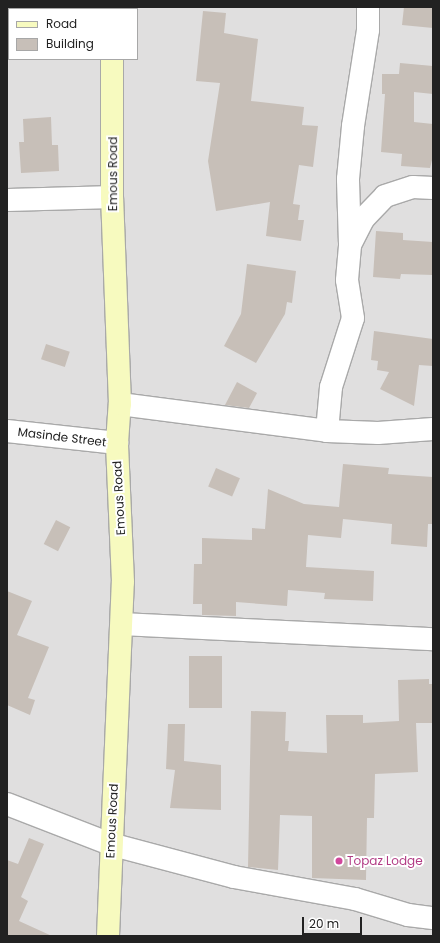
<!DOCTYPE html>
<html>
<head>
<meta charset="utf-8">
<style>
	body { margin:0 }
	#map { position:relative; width:440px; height:943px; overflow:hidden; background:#f2efe9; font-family:Poppins,sans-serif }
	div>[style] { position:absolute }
	.residential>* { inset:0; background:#e0dfdf }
	.building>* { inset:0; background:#c7bfb8; transform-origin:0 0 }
	.roads { filter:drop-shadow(1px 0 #a9a9a9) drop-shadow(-1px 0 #a9a9a9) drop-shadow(0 1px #a9a9a9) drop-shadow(0 -1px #a9a9a9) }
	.street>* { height:22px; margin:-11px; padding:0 11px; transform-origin:11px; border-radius:11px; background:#fff }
	.secondary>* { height:22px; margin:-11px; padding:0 11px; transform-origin:11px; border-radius:11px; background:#f7fabf }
	.dots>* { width:11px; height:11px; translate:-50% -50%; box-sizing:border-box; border:2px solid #fff; border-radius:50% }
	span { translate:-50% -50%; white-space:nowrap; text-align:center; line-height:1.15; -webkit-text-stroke:4px #fff; paint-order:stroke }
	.street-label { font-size:12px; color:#222 }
	.hotel-label { font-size:12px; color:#b23c85 }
	.left { translate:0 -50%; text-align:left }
	.frame { position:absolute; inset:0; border:8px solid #222; pointer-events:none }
	.legend { position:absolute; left:8px; top:8px; width:130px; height:52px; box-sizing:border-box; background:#fff; border:1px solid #a7a7a7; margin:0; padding:5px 7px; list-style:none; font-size:12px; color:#222 }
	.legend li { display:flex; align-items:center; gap:8px; height:20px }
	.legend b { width:20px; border:1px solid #a7a7a7 }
	.scale { position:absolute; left:302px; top:917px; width:60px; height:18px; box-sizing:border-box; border:2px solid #222; border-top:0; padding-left:5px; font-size:12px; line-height:14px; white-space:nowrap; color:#222; -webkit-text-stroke:3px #fff; paint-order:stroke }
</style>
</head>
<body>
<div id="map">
	<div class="residential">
		<i style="clip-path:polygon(evenodd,7px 7px,433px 7px,433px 936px,7px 936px,7px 7px,9px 9px,137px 9px,137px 59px,9px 59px,9px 9px)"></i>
	</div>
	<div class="building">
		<i style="clip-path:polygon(404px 7px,433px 7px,433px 28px,402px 25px)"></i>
		<i style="clip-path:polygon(203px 11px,226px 13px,224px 33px,258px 39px,251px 101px,304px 107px,302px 125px,318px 126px,313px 167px,299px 165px,293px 204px,300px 205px,298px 220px,304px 220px,301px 241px,266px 236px,270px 202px,216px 211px,208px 161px,220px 83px,196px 81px)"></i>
		<i style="clip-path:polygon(400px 63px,433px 66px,433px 94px,414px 92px,414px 122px,433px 124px,433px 156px,430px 168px,401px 166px,402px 154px,381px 152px,385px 94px,382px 94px,382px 74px,399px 74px)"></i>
		<i style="clip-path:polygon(51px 117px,52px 145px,58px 145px,59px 171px,21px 173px,19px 142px,24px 142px,23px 119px)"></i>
		<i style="clip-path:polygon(376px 231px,403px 233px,403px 240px,433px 242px,433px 275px,401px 274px,400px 279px,373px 277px)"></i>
		<i style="clip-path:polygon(247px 264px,296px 271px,292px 303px,287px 302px,285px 314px,256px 363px,224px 346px,241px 314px)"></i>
		<i style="clip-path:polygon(374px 331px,433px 339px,433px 366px,419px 365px,414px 406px,380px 389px,389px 372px,377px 370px,378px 361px,371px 360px)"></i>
		<i style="left:46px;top:344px;width:25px;height:16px;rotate:18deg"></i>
		<i style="clip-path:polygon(237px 382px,257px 393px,249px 408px,225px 405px)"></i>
		<i style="clip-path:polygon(343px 464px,389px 468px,388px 474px,433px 477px,433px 524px,428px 524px,427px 547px,391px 544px,392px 524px,343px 519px,341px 538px,308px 535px,306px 567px,374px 571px,373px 601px,324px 599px,325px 593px,288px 590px,287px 606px,236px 602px,236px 616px,202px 615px,202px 604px,193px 604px,194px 564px,202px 564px,202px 538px,252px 540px,252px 528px,265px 529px,268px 489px,304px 504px,339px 507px)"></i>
		<i style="left:216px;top:468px;width:26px;height:20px;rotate:23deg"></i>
		<i style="left:56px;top:520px;width:16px;height:27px;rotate:27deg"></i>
		<i style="clip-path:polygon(7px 591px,32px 601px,17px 635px,49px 647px,28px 698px,35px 700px,30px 715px,7px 705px)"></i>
		<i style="left:189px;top:656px;width:33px;height:52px"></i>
		<i style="clip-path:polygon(429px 679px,429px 684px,433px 684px,433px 723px,416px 723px,418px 772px,375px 774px,374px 818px,367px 818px,366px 880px,312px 878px,312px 816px,280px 815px,278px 870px,248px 867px,251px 711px,286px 712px,285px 741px,289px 741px,288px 751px,327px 753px,326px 715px,363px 715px,363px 723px,399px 721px,398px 680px)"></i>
		<i style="clip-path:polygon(168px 724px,185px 724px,184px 761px,221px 765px,221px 810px,170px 808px,175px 770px,166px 769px)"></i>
		<i style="clip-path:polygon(29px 838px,44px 844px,21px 897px,28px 901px,19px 921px,52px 936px,7px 936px,7px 860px,18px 864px)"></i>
	</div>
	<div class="roads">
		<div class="street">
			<i style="left:7px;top:200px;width:105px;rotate:-1.6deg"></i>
			<i style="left:350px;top:244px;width:65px;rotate:-91.8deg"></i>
			<i style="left:348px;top:179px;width:53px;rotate:-84.6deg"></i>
			<i style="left:353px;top:126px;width:97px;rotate:-81.1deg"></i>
			<i style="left:368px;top:30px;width:23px;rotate:-90deg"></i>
			<i style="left:120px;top:404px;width:209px;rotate:7.4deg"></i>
			<i style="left:327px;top:431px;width:51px;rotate:2.2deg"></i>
			<i style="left:378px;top:433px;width:55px;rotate:-4.2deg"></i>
			<i style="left:7px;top:431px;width:111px;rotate:6.2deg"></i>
			<i style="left:327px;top:431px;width:44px;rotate:-84.8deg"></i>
			<i style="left:331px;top:387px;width:72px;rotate:-72.3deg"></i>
			<i style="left:353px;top:318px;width:38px;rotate:-99deg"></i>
			<i style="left:347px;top:280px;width:35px;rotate:-85deg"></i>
			<i style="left:350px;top:245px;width:30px;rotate:-63deg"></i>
			<i style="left:364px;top:218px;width:30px;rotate:-46deg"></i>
			<i style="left:385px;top:196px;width:29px;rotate:-18deg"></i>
			<i style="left:413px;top:187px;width:20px;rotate:3deg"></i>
			<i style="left:122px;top:624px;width:311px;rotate:2.8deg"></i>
			<i style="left:7px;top:804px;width:110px;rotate:21.2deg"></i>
			<i style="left:110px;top:844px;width:128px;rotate:14.9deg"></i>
			<i style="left:234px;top:877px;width:123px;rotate:10.3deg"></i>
			<i style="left:355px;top:899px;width:55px;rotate:16.8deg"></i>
			<i style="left:408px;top:915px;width:25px;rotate:7deg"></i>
		</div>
		<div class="secondary">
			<i style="left:113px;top:9px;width:2px;rotate:-90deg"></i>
			<i style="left:108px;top:936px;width:354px;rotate:-87.6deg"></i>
			<i style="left:123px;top:582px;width:139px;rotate:-92.5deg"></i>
			<i style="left:117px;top:443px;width:39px;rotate:-86deg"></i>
			<i style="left:120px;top:404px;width:207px;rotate:-92.2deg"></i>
			<i style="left:112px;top:197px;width:138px;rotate:-90deg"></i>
		</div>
	</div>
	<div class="dots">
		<i style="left:339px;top:861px;background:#d1479c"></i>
	</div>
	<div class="street-label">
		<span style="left:113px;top:174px;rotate:-90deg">Emous Road</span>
		<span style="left:62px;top:437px;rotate:7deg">Masinde Street</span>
		<span style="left:119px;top:498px;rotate:-93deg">Emous Road</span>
		<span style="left:112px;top:821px;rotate:-87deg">Emous Road</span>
	</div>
	<div class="hotel-label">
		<span class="left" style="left:347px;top:861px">Topaz Lodge</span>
	</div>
	<div class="frame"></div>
	<ul class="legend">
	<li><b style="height:5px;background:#f7fabf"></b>Road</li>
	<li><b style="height:11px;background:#c7bfb8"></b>Building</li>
	</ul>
	<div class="scale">20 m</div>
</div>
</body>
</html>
